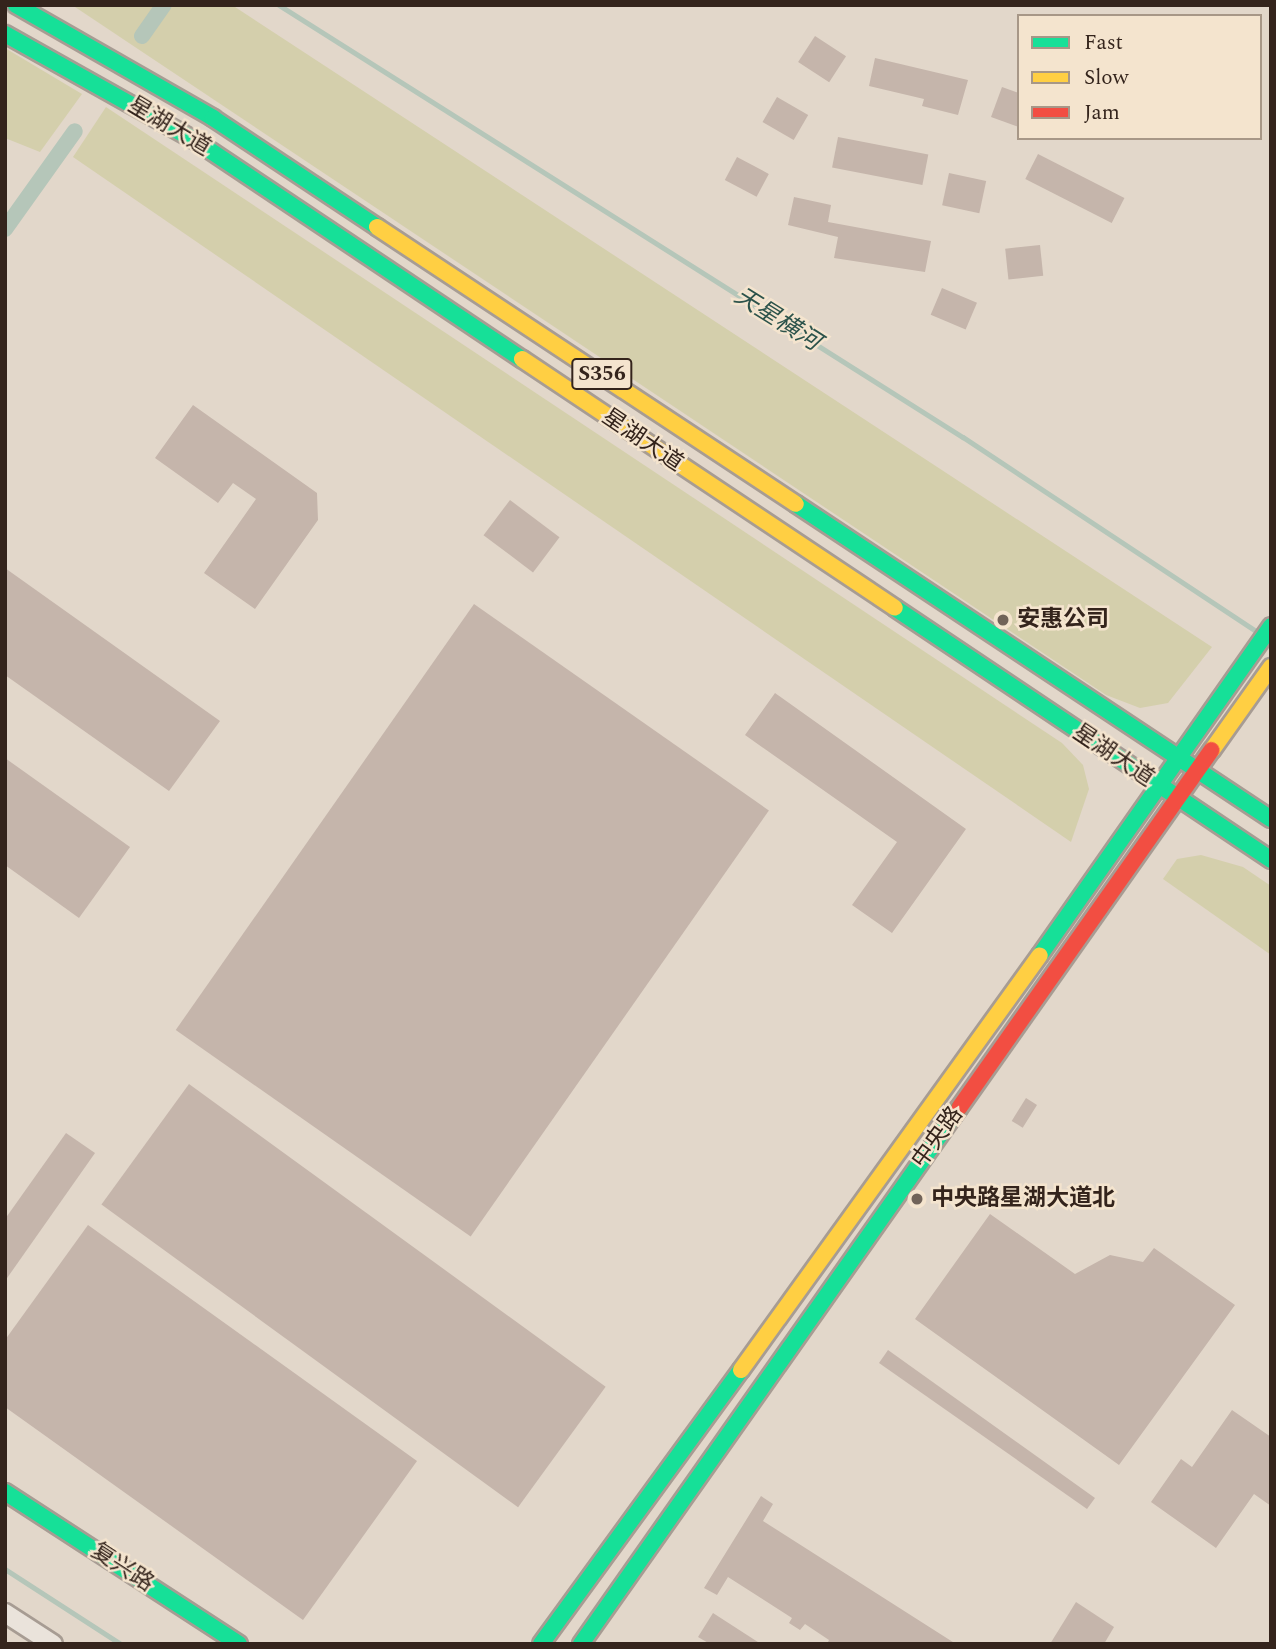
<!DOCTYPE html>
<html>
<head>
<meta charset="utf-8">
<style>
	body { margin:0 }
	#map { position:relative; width:1276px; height:1649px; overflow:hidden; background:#e2d7ca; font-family:Spectral,"Noto Sans SC",serif }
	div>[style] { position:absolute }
	.green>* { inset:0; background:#d4cfac }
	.stream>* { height:4.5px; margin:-2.25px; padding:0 2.25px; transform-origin:2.25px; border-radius:2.25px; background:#b5c6b9 }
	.canal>* { height:16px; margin:-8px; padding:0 8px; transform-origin:8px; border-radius:8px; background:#b5c6b9 }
	.building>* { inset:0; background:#c5b5ab; transform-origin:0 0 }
	.roads { filter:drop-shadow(2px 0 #a79c93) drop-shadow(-2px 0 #a79c93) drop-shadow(0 2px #a79c93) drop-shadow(0 -2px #a79c93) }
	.street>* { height:18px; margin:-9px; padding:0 9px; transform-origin:9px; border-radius:9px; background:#eae3db }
	.fast>* { height:16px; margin:-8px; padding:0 8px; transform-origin:8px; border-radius:8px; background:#16e098 }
	.slow>* { height:16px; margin:-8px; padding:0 8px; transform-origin:8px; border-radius:8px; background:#ffcf43 }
	.jam>* { height:16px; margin:-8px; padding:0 8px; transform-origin:8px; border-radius:8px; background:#f24e42 }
	.dots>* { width:19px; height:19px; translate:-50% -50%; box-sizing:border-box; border:4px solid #f4e4ce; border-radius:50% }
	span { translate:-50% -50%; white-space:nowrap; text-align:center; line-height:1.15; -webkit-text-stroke:5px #f4e4ce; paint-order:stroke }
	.shield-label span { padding:2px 5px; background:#f4e4ce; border:2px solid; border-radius:5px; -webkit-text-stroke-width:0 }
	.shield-label { font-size:21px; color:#34241c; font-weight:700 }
	.street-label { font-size:23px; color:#34241c }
	.poi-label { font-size:23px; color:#34241c; font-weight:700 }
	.left { translate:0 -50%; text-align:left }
	.water-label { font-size:24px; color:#2c534b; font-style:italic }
	.frame { position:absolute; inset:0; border:7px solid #34241c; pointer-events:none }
	.legend { position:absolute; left:1017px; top:14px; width:245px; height:126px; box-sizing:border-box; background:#f4e4ce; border:2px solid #a79787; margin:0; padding:9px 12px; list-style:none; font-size:21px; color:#34241c }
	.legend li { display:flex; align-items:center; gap:14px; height:35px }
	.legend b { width:35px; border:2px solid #a79787 }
</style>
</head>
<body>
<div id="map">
	<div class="green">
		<i style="clip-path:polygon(72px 5px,232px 5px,1212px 647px,1168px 703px,1140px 708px,1106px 695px)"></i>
		<i style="clip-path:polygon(5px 48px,82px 94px,40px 152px,5px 138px)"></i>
		<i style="clip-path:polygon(106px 107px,1062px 743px,1083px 765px,1089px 789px,1071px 842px,73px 157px)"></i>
		<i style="clip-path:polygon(1201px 855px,1243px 867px,1271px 886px,1271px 955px,1163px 879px,1177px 859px)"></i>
	</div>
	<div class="stream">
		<i style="left:279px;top:5px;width:809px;rotate:32.28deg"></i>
		<i style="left:963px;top:437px;width:354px;rotate:33.5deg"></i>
		<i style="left:5px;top:1569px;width:138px;rotate:32.9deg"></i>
	</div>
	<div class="canal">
		<i style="left:142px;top:36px;width:38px;rotate:-55deg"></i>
		<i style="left:5px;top:229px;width:120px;rotate:-54.5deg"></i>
	</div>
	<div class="building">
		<i style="left:815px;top:36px;width:37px;height:31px;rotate:33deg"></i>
		<i style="clip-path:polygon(875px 58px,968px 80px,958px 115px,922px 106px,924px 99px,869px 86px)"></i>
		<i style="clip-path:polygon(1002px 87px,1019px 93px,1019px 127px,991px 117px)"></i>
		<i style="left:777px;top:97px;width:36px;height:29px;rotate:30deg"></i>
		<i style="left:838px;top:137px;width:92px;height:31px;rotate:11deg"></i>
		<i style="left:1038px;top:154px;width:97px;height:28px;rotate:27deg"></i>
		<i style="left:737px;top:157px;width:36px;height:26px;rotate:28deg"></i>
		<i style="left:949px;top:173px;width:38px;height:33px;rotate:12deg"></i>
		<i style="clip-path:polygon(794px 197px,831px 205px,828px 222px,931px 241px,925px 272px,834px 258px,838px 237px,788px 225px)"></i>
		<i style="left:1040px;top:245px;width:31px;height:35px;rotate:84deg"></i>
		<i style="left:942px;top:288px;width:38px;height:29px;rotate:23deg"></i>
		<i style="clip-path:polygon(193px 405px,317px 493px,318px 520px,255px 609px,204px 573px,256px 499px,233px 483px,218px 503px,155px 458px)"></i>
		<i style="left:510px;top:500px;width:62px;height:44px;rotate:37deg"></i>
		<i style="clip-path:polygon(5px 568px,220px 721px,169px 791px,5px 675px)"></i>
		<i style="left:474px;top:604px;width:360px;height:520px;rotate:35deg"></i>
		<i style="clip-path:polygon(775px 693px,966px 829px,892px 933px,852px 905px,897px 842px,745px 735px)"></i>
		<i style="clip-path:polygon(5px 758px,130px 847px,79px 918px,5px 865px)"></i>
		<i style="left:189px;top:1084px;width:515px;height:149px;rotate:36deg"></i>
		<i style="left:1026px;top:1098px;width:13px;height:27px;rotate:32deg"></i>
		<i style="clip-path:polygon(66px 1133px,95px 1153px,5px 1281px,5px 1219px)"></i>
		<i style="clip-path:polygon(990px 1214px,1075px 1274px,1110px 1255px,1143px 1262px,1154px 1248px,1235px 1305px,1119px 1465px,915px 1319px)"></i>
		<i style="clip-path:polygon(88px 1225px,417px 1461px,303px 1620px,5px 1407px,5px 1340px)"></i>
		<i style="clip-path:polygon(888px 1350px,1095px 1498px,1087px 1509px,879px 1363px)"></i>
		<i style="clip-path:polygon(1232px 1410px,1271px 1437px,1271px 1506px,1254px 1494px,1216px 1548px,1151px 1502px,1181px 1459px,1192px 1467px)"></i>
		<i style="clip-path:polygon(761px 1496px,773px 1504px,763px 1521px,956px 1644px,827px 1644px,829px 1640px,805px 1624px,800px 1630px,789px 1623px,792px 1618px,728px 1577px,717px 1595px,704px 1588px)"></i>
		<i style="clip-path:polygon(1076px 1602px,1114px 1627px,1104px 1644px,1050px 1644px)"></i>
		<i style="clip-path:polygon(713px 1613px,761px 1644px,710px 1644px,698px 1637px)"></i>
	</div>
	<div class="roads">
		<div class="street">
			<i style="left:5px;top:1613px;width:57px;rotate:32.9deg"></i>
		</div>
		<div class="fast">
			<i style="left:16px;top:5px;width:227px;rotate:29.8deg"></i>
			<i style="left:213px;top:118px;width:197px;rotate:33.6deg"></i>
			<i style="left:5px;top:34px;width:219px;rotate:29.3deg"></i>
			<i style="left:196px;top:141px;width:392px;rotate:33.8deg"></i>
			<i style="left:796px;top:504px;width:570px;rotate:33.55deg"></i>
			<i style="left:895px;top:608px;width:453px;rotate:33.8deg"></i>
			<i style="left:1040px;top:955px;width:402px;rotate:-54.9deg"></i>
			<i style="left:5px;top:1492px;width:279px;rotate:33deg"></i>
			<i style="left:541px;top:1644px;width:339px;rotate:-53.9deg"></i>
			<i style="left:581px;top:1644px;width:656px;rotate:-54.81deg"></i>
		</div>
		<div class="slow">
			<i style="left:377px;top:227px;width:502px;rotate:33.47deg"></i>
			<i style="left:522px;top:359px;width:448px;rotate:33.7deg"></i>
			<i style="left:1212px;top:750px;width:102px;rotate:-54.6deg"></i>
			<i style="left:741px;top:1370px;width:511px;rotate:-54.23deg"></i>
		</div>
		<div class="jam">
			<i style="left:959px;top:1108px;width:438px;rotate:-54.8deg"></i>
		</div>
	</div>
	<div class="dots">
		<i style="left:1003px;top:620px;background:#716359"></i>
		<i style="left:917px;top:1199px;background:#716359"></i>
	</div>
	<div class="shield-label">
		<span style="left:602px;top:374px">S356</span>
	</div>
	<div class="street-label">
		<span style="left:169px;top:127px;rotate:31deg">星湖大道</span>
		<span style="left:642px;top:441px;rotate:34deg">星湖大道</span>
		<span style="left:1113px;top:756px;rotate:34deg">星湖大道</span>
		<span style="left:938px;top:1138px;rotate:-54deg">中央路</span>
		<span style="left:122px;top:1568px;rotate:33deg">复兴路</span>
	</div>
	<div class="poi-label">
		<span class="left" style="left:1017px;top:620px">安惠公司</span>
		<span class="left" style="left:931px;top:1199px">中央路星湖大道北</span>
	</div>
	<div class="water-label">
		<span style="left:777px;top:320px;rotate:32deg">天星横河</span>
	</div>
	<div class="frame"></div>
	<ul class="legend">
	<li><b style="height:9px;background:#16e098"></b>Fast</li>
	<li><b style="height:9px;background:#ffcf43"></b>Slow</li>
	<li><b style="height:9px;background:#f24e42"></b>Jam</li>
	</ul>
</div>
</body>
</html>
